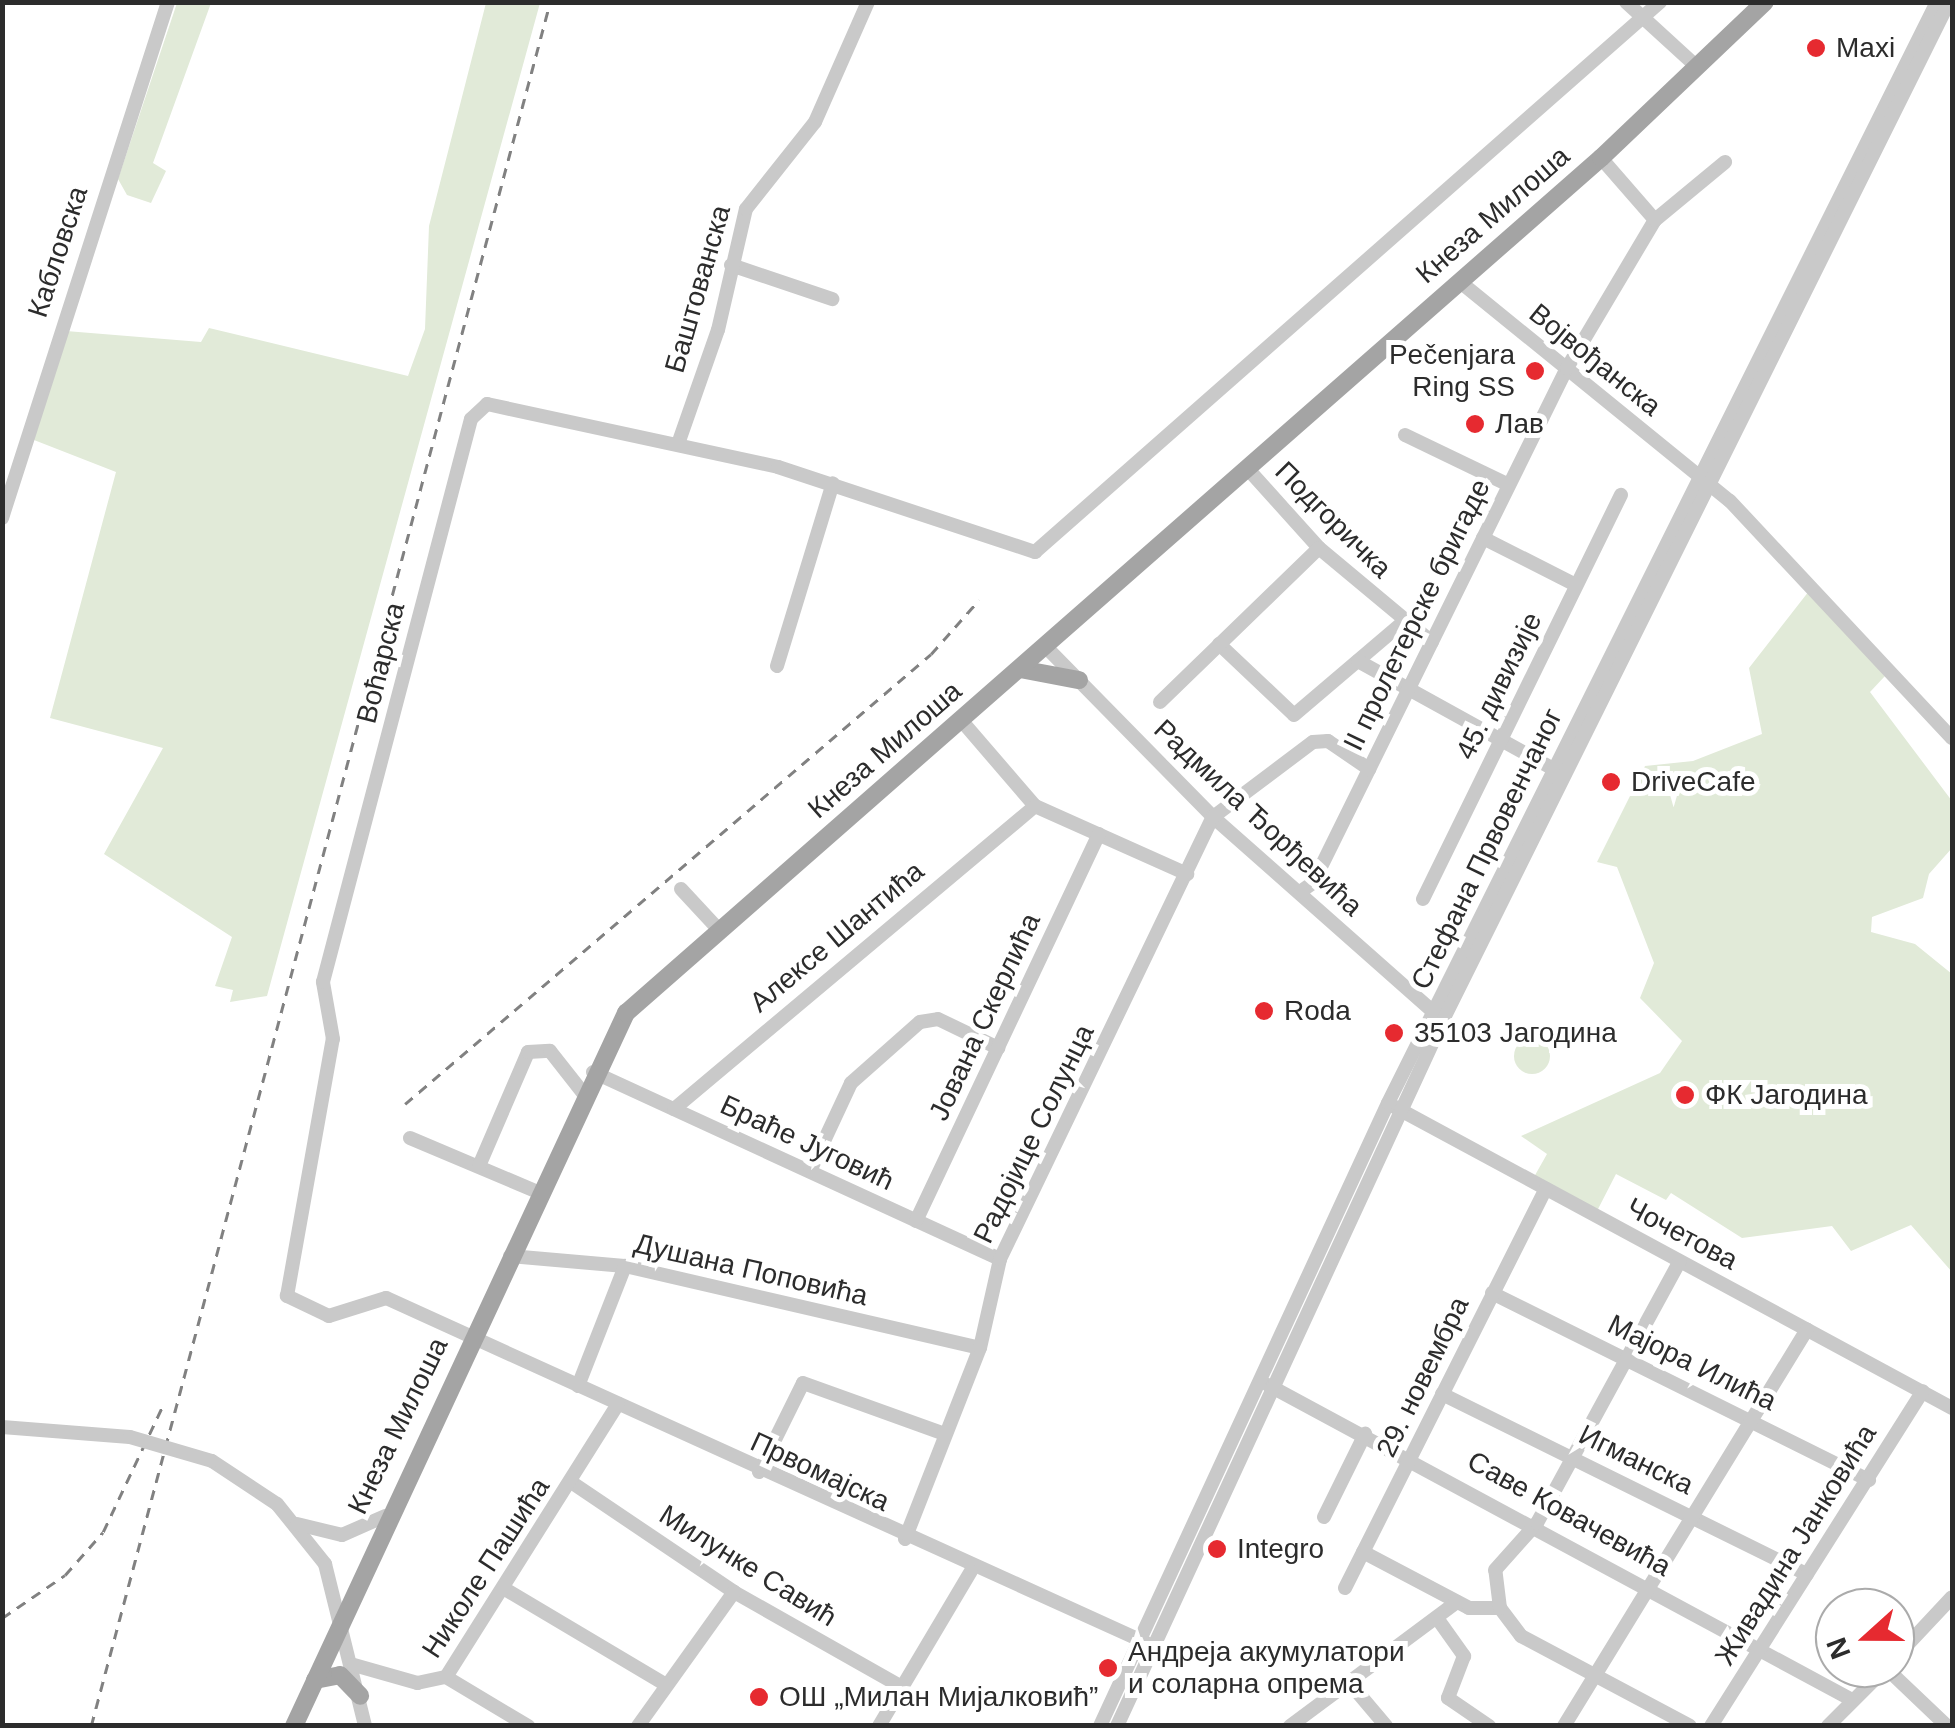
<!DOCTYPE html>
<html>
<head>
<meta charset="utf-8">
<style>
	body { margin:0 }
	#map { position:relative; width:1955px; height:1728px; overflow:hidden; background:#fff; font-family:Arial,sans-serif }
	div>[style] { position:absolute }
	.green>* { inset:0; background:#e1ead8 }
	.round { border-radius:50% }
	.minor>* { height:14px; margin:-7px; padding:0 7px; transform-origin:7px; border-radius:7px; background:#c9c9c9 }
	.major>* { height:18px; margin:-9px; padding:0 9px; transform-origin:9px; border-radius:9px; background:#a4a4a4 }
	.rail>* { height:2.5px; margin-top:-1.25px; transform-origin:0; background:repeating-linear-gradient(90deg,#818181 0 10px,transparent 0 18px) }
	.minor-bridge>* { height:14px; margin:-7px; padding:0 7px; transform-origin:7px; border-radius:7px; background:#c9c9c9 }
	.dots>* { width:28px; height:28px; translate:-50% -50%; box-sizing:border-box; border:5px solid #fff; border-radius:50% }
	span { translate:-50% -50%; white-space:nowrap; text-align:center; line-height:1.15; -webkit-text-stroke:10px #fff; paint-order:stroke }
	.poi-label { font-size:28px; color:#2c2c2c }
	.left { translate:0 -50%; text-align:left }
	.right { translate:-100% -50%; text-align:right }
	.street-label { font-size:28px; color:#2c2c2c }
	.frame { position:absolute; inset:0; border:5px solid #2c2c2c; pointer-events:none }
	.north { position:absolute; left:1815px; top:1588px; width:100px; height:100px; box-sizing:border-box; background:#fff; border:2px solid #ababab; border-radius:50%; rotate:249deg; font-size:28px; font-weight:700; line-height:40px; text-align:center; color:#2c2c2c }
	.north::after { content:''; display:block; margin:auto; width:35px; height:45px; background:#e62a30; clip-path:polygon(50% 0,100% 100%,50% 72%,0 100%) }
</style>
</head>
<body>
<div id="map">
	<div class="green">
		<i style="clip-path:polygon(177px 3px,211px 3px,153px 163px,166px 171px,151px 203px,127px 195px,118px 179px)"></i>
		<i style="clip-path:polygon(486px 3px,540px 3px,267px 996px,230px 1002px,233px 990px,215px 986px,232px 937px,104px 854px,163px 748px,50px 718px,116px 472px,34px 440px,66px 331px,201px 342px,209px 328px,408px 376px,425px 329px,429px 226px)"></i>
		<i style="clip-path:polygon(1809px 591px,1885px 676px,1870px 692px,1952px 801px,1952px 848px,1929px 874px,1923px 898px,1872px 917px,1871px 932px,1915px 944px,1952px 974px,1952px 1272px,1911px 1225px,1851px 1251px,1832px 1226px,1742px 1238px,1671px 1193px,1666px 1200px,1616px 1174px,1597px 1211px,1534px 1177px,1547px 1154px,1521px 1136px,1660px 1073px,1682px 1041px,1640px 998px,1654px 963px,1617px 867px,1597px 862px,1645px 766px,1693px 761px,1762px 734px,1749px 668px)"></i>
		<i class="round" style="left:1514px;top:1038px;width:36px;height:36px"></i>
	</div>
	<div class="minor">
		<i style="left:1626px;top:2px;width:95px;rotate:42.4deg"></i>
		<i style="left:1655px;top:220px;width:91px;rotate:-39.6deg"></i>
		<i style="left:731px;top:265px;width:107px;rotate:18.6deg"></i>
		<i style="left:1459px;top:281px;width:349px;rotate:39.1deg"></i>
		<i style="left:1730px;top:501px;width:325px;rotate:46.9deg"></i>
		<i style="left:1405px;top:435px;width:115px;rotate:25.7deg"></i>
		<i style="left:678px;top:444px;width:121px;rotate:-70.7deg"></i>
		<i style="left:718px;top:330px;width:124px;rotate:-77deg"></i>
		<i style="left:746px;top:209px;width:111px;rotate:-51.6deg"></i>
		<i style="left:815px;top:122px;width:131px;rotate:-66.2deg"></i>
		<i style="left:1247px;top:468px;width:108px;rotate:48deg"></i>
		<i style="left:1319px;top:548px;width:147px;rotate:39.8deg"></i>
		<i style="left:2px;top:518px;width:542px;rotate:-72.17deg"></i>
		<i style="left:1483px;top:538px;width:104px;rotate:26.8deg"></i>
		<i style="left:1219px;top:644px;width:103px;rotate:43.4deg"></i>
		<i style="left:1294px;top:715px;width:142px;rotate:-40.4deg"></i>
		<i style="left:1045px;top:646px;width:240px;rotate:45.5deg"></i>
		<i style="left:1213px;top:817px;width:302px;rotate:41.5deg"></i>
		<i style="left:1358px;top:661px;width:224px;rotate:28.9deg"></i>
		<i style="left:777px;top:666px;width:191px;rotate:-73deg"></i>
		<i style="left:1160px;top:702px;width:221px;rotate:-44.1deg"></i>
		<i style="left:961px;top:720px;width:113px;rotate:49.3deg"></i>
		<i style="left:1035px;top:806px;width:167px;rotate:24.1deg"></i>
		<i style="left:681px;top:889px;width:56px;rotate:47.2deg"></i>
		<i style="left:1300px;top:892px;width:16px;rotate:-35deg"></i>
		<i style="left:1313px;top:883px;width:574px;rotate:-63.75deg"></i>
		<i style="left:1567px;top:368px;width:172px;rotate:-59.3deg"></i>
		<i style="left:1655px;top:220px;width:82px;rotate:-131.1deg"></i>
		<i style="left:1423px;top:899px;width:450px;rotate:-63.9deg"></i>
		<i style="left:593px;top:1072px;width:448px;rotate:24.7deg"></i>
		<i style="left:1393px;top:1106px;width:635px;rotate:28.38deg"></i>
		<i style="left:674px;top:1109px;width:471px;rotate:-40deg"></i>
		<i style="left:410px;top:1138px;width:139px;rotate:22.9deg"></i>
		<i style="left:479px;top:1166px;width:124px;rotate:-66.7deg"></i>
		<i style="left:528px;top:1052px;width:22px;rotate:-3deg"></i>
		<i style="left:550px;top:1051px;width:53px;rotate:51.8deg"></i>
		<i style="left:810px;top:1171px;width:97px;rotate:-65deg"></i>
		<i style="left:851px;top:1083px;width:92px;rotate:-41.5deg"></i>
		<i style="left:920px;top:1022px;width:18px;rotate:-9deg"></i>
		<i style="left:938px;top:1019px;width:67px;rotate:25.8deg"></i>
		<i style="left:916px;top:1221px;width:428px;rotate:-64.7deg"></i>
		<i style="left:510px;top:1256px;width:115px;rotate:5deg"></i>
		<i style="left:625px;top:1266px;width:364px;rotate:13deg"></i>
		<i style="left:1492px;top:1293px;width:421px;rotate:26.4deg"></i>
		<i style="left:1268px;top:1385px;width:664px;rotate:28.34deg"></i>
		<i style="left:578px;top:1386px;width:129px;rotate:-68.6deg"></i>
		<i style="left:1442px;top:1394px;width:407px;rotate:26.3deg"></i>
		<i style="left:2px;top:1427px;width:128px;rotate:4.5deg"></i>
		<i style="left:212px;top:1461px;width:78px;rotate:33.5deg"></i>
		<i style="left:277px;top:1504px;width:77px;rotate:51.3deg"></i>
		<i style="left:325px;top:1564px;width:167px;rotate:76.1deg"></i>
		<i style="left:759px;top:1472px;width:99px;rotate:-63.7deg"></i>
		<i style="left:803px;top:1383px;width:151px;rotate:19.8deg"></i>
		<i style="left:571px;top:1482px;width:197px;rotate:34deg"></i>
		<i style="left:734px;top:1592px;width:193px;rotate:29.5deg"></i>
		<i style="left:1324px;top:1517px;width:93px;rotate:-63.7deg"></i>
		<i style="left:297px;top:1524px;width:46px;rotate:13.7deg"></i>
		<i style="left:342px;top:1535px;width:47px;rotate:-23.8deg"></i>
		<i style="left:905px;top:1539px;width:205px;rotate:-68.6deg"></i>
		<i style="left:980px;top:1348px;width:91px;rotate:-77.3deg"></i>
		<i style="left:1000px;top:1259px;width:491px;rotate:-64.3deg"></i>
		<i style="left:1213px;top:817px;width:125px;rotate:-36.9deg"></i>
		<i style="left:1313px;top:742px;width:15px;rotate:-4deg"></i>
		<i style="left:1328px;top:741px;width:50px;rotate:34.3deg"></i>
		<i style="left:1363px;top:1552px;width:120px;rotate:27.8deg"></i>
		<i style="left:1469px;top:1608px;width:31px"></i>
		<i style="left:1500px;top:1608px;width:35px;rotate:53deg"></i>
		<i style="left:1521px;top:1636px;width:191px;rotate:28deg"></i>
		<i style="left:503px;top:1588px;width:188px;rotate:30.7deg"></i>
		<i style="left:1345px;top:1588px;width:447px;rotate:-63.3deg"></i>
		<i style="left:1500px;top:1608px;width:38px;rotate:-97deg"></i>
		<i style="left:1495px;top:1570px;width:63px;rotate:-48.2deg"></i>
		<i style="left:1537px;top:1523px;width:298px;rotate:-61.4deg"></i>
		<i style="left:1437px;top:1618px;width:47px;rotate:54.6deg"></i>
		<i style="left:1464px;top:1656px;width:45px;rotate:110.9deg"></i>
		<i style="left:1448px;top:1698px;width:50px;rotate:34.3deg"></i>
		<i style="left:1151px;top:1645px;width:840px;rotate:-155.6deg"></i>
		<i style="left:386px;top:1298px;width:60px;rotate:162.5deg"></i>
		<i style="left:329px;top:1316px;width:47px;rotate:-154.5deg"></i>
		<i style="left:287px;top:1296px;width:261px;rotate:-79.9deg"></i>
		<i style="left:333px;top:1039px;width:58px;rotate:-100deg"></i>
		<i style="left:323px;top:982px;width:582px;rotate:-75.27deg"></i>
		<i style="left:471px;top:419px;width:22px;rotate:-43deg"></i>
		<i style="left:487px;top:404px;width:298px;rotate:12.2deg"></i>
		<i style="left:778px;top:467px;width:271px;rotate:18.3deg"></i>
		<i style="left:1035px;top:552px;width:833px;rotate:-41.35deg"></i>
		<i style="left:1895px;top:1658px;width:83px;rotate:-46.9deg"></i>
		<i style="left:354px;top:1665px;width:66px;rotate:15.9deg"></i>
		<i style="left:417px;top:1683px;width:30px;rotate:-12deg"></i>
		<i style="left:446px;top:1677px;width:323px;rotate:-57.8deg"></i>
		<i style="left:1886px;top:1668px;width:84px;rotate:43.6deg"></i>
		<i style="left:446px;top:1677px;width:96px;rotate:30.9deg"></i>
		<i style="left:1348px;top:1681px;width:59px;rotate:49.8deg"></i>
		<i style="left:638px;top:1726px;width:165px;rotate:-54.4deg"></i>
		<i style="left:879px;top:1726px;width:180px;rotate:-59.3deg"></i>
		<i style="left:1100px;top:1726px;width:686px;rotate:-65.19deg"></i>
		<i style="left:1388px;top:1103px;width:1230px;rotate:-63.5deg"></i>
		<i style="left:1117px;top:1726px;width:778px;rotate:-65.21deg"></i>
		<i style="left:1443px;top:1020px;width:1137px;rotate:-63.57deg"></i>
		<i style="left:1290px;top:1726px;width:208px;rotate:-36.6deg"></i>
		<i style="left:1564px;top:1726px;width:465px;rotate:-58.5deg"></i>
		<i style="left:1711px;top:1726px;width:396px;rotate:-57.7deg"></i>
		<i style="left:1828px;top:1726px;width:82px;rotate:-45deg"></i>
	</div>
	<div class="major">
		<i style="left:1020px;top:669px;width:60px;rotate:10.6deg"></i>
		<i style="left:315px;top:1680px;width:25px;rotate:-11deg"></i>
		<i style="left:340px;top:1675px;width:29px;rotate:46deg"></i>
		<i style="left:294px;top:1726px;width:787px;rotate:-65.03deg"></i>
		<i style="left:626px;top:1013px;width:1297px;rotate:-41.25deg"></i>
		<i style="left:1601px;top:158px;width:226px;rotate:-43.6deg"></i>
	</div>
	<div class="rail">
		<i style="left:405px;top:1104px;width:692px;rotate:-40.55deg"></i>
		<i style="left:931px;top:654px;width:72px;rotate:-48.4deg"></i>
		<i style="left:2px;top:1618px;width:76px;rotate:-34.3deg"></i>
		<i style="left:65px;top:1575px;width:57px;rotate:-48.5deg"></i>
		<i style="left:103px;top:1532px;width:143px;rotate:-64.7deg"></i>
		<i style="left:91px;top:1726px;width:1784px;rotate:-75.09deg"></i>
	</div>
	<div class="minor-bridge">
		<i style="left:130px;top:1437px;width:85px;rotate:16.3deg"></i>
	</div>
	<div class="dots">
		<i style="left:1816px;top:48px;background:#e62a30"></i>
		<i style="left:1535px;top:371px;background:#e62a30"></i>
		<i style="left:1475px;top:424px;background:#e62a30"></i>
		<i style="left:1611px;top:782px;background:#e62a30"></i>
		<i style="left:1264px;top:1011px;background:#e62a30"></i>
		<i style="left:1394px;top:1033px;background:#e62a30"></i>
		<i style="left:1685px;top:1095px;background:#e62a30"></i>
		<i style="left:1217px;top:1549px;background:#e62a30"></i>
		<i style="left:1108px;top:1668px;background:#e62a30"></i>
		<i style="left:759px;top:1697px;background:#e62a30"></i>
	</div>
	<div class="poi-label">
		<span class="left" style="left:1836px;top:48px">Maxi</span>
		<span class="right" style="left:1515px;top:371px">Pečenjara<br>Ring SS</span>
		<span class="left" style="left:1495px;top:424px">Лав</span>
		<span class="left" style="left:1631px;top:782px">DriveCafe</span>
		<span class="left" style="left:1284px;top:1011px">Roda</span>
		<span class="left" style="left:1414px;top:1033px">35103 Јагодина</span>
		<span class="left" style="left:1705px;top:1095px">ФК Јагодина</span>
		<span class="left" style="left:1237px;top:1549px">Integro</span>
		<span class="left" style="left:1128px;top:1668px">Андреја акумулатори<br>и соларна опрема</span>
		<span class="left" style="left:779px;top:1697px">ОШ „Милан Мијалковић”</span>
	</div>
	<div class="street-label">
		<span style="left:1493px;top:215px;rotate:-41deg">Кнеза Милоша</span>
		<span style="left:58px;top:252px;rotate:-72deg">Кабловска</span>
		<span style="left:698px;top:289px;rotate:-74deg">Баштованска</span>
		<span style="left:1595px;top:360px;rotate:39deg">Војвођанска</span>
		<span style="left:1333px;top:520px;rotate:45deg">Подгоричка</span>
		<span style="left:1417px;top:615px;rotate:-64deg">II пролетерске бригаде</span>
		<span style="left:381px;top:663px;rotate:-76deg">Воћарска</span>
		<span style="left:1499px;top:686px;rotate:-64deg">45. дивизије</span>
		<span style="left:885px;top:750px;rotate:-41deg">Кнеза Милоша</span>
		<span style="left:1258px;top:818px;rotate:43deg">Радмила Ђорђевића</span>
		<span style="left:1487px;top:849px;rotate:-64deg">Стефана Првовенчаног</span>
		<span style="left:837px;top:937px;rotate:-40deg">Алексе Шантића</span>
		<span style="left:985px;top:1017px;rotate:-65deg">Јована Скерлића</span>
		<span style="left:1034px;top:1134px;rotate:-64deg">Радојице Солунца</span>
		<span style="left:807px;top:1143px;rotate:25deg">Браће Југовић</span>
		<span style="left:1682px;top:1234px;rotate:28deg">Чочетова</span>
		<span style="left:751px;top:1270px;rotate:13deg">Душана Поповића</span>
		<span style="left:1692px;top:1363px;rotate:26deg">Мајора Илића</span>
		<span style="left:1423px;top:1377px;rotate:-64deg">29. новембра</span>
		<span style="left:398px;top:1426px;rotate:-64deg">Кнеза Милоша</span>
		<span style="left:1636px;top:1460px;rotate:26deg">Игманска</span>
		<span style="left:820px;top:1472px;rotate:25deg">Првомајска</span>
		<span style="left:1569px;top:1514px;rotate:29deg">Саве Ковачевића</span>
		<span style="left:1796px;top:1545px;rotate:-58deg">Живадина Јанковића</span>
		<span style="left:748px;top:1566px;rotate:32deg">Милунке Савић</span>
		<span style="left:486px;top:1568px;rotate:-57deg">Николе Пашића</span>
	</div>
	<div class="frame"></div>
	<div class="north">N</div>
</div>
</body>
</html>
